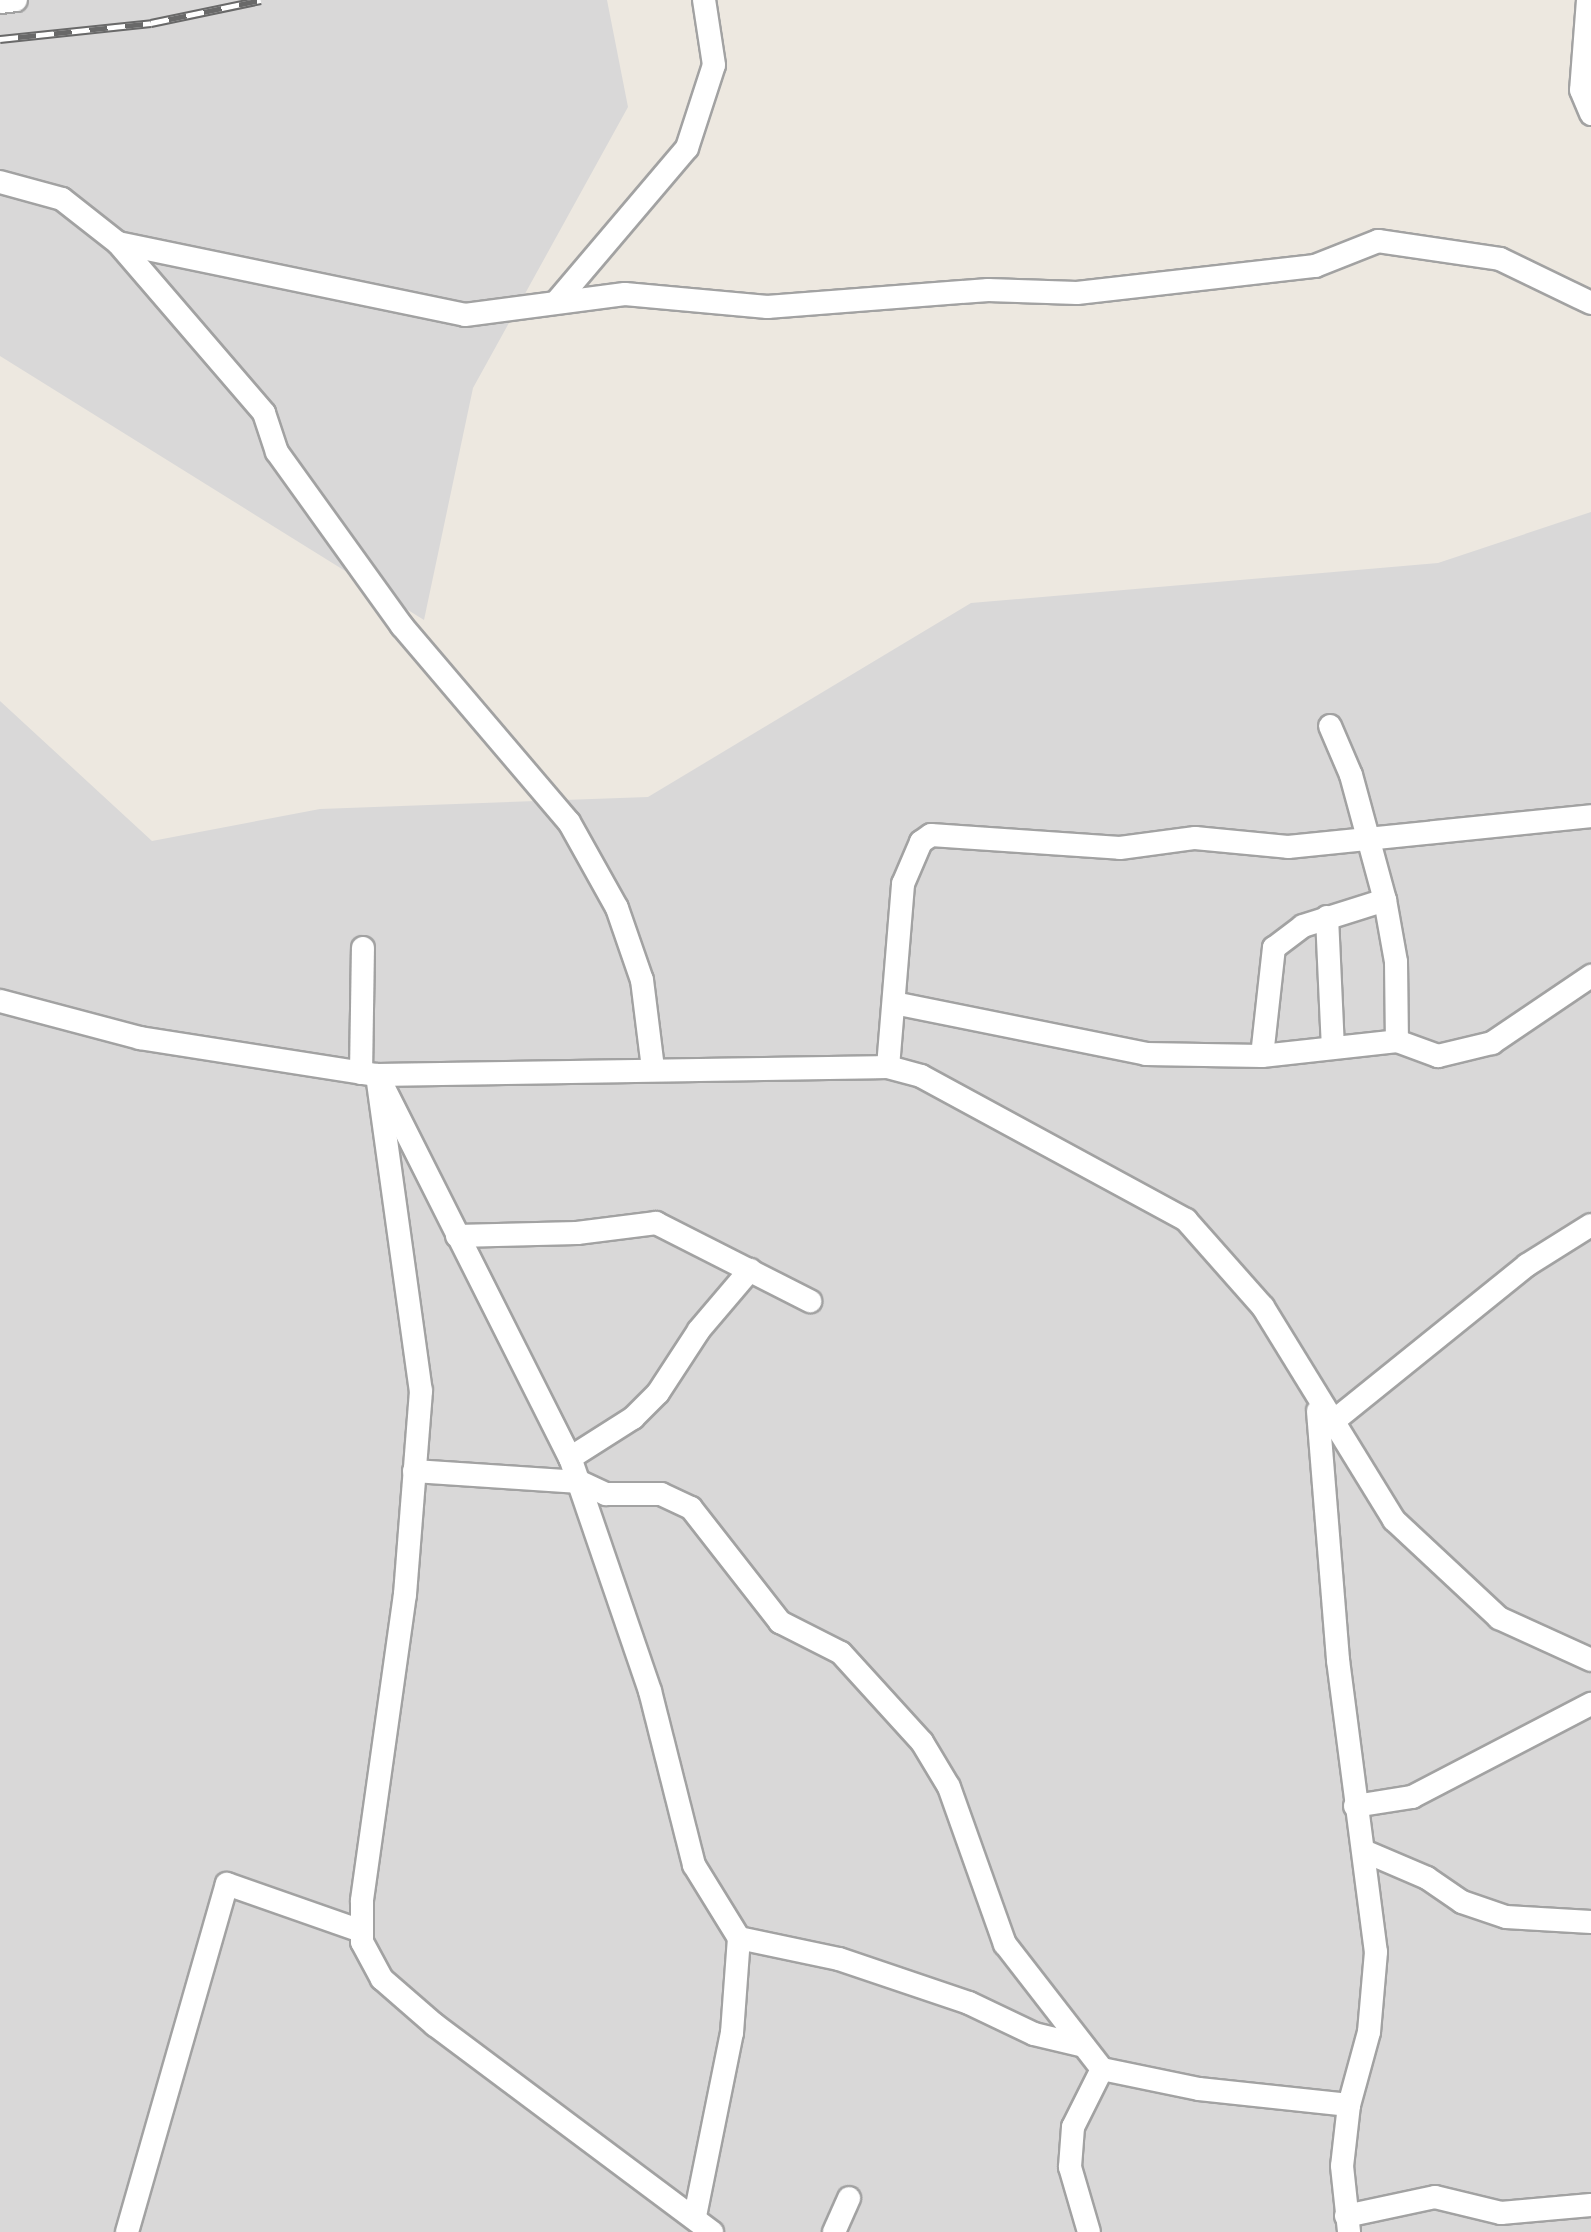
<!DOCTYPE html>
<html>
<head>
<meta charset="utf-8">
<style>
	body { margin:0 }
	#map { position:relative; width:1591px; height:2232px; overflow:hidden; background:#ede8e0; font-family:"Archivo Narrow",sans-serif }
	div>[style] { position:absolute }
	.residential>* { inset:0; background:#d9d8d8 }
	.roads { filter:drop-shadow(2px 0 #a2a2a2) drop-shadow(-2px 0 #a2a2a2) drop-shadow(0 2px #a2a2a2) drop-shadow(0 -2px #a2a2a2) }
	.minor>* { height:22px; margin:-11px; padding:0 11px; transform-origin:11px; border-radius:11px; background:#fff }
	.rail>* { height:9px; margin-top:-4.5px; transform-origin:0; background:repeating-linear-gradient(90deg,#fff 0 18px,#696969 0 36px); box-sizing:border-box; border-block:2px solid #696969 }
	span { translate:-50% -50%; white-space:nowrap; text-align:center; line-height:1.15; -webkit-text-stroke:7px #fff; paint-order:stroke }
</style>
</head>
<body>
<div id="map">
	<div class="residential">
		<i style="clip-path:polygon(0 0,607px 0,628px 107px,473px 388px,424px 620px,0 356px)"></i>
		<i style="clip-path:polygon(1591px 512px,1591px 2232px,0 2232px,0 701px,152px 841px,320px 809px,648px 797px,971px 603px,1438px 563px)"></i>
	</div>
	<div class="roads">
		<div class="minor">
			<i style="left:1588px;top:0;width:90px;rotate:94.4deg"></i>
			<i style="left:1581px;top:90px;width:26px;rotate:67deg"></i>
			<i style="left:0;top:2px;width:16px;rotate:-7deg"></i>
			<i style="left:0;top:182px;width:64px;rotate:15.3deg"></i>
			<i style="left:62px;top:199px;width:71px;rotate:38.2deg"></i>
			<i style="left:118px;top:243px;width:224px;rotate:49.3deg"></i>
			<i style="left:264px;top:413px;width:41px;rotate:71.6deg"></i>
			<i style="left:277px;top:452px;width:214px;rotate:54.3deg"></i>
			<i style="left:402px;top:626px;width:257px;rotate:49.6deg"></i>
			<i style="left:569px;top:822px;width:98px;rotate:60.8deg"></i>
			<i style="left:617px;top:908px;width:76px;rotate:70.9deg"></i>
			<i style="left:642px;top:980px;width:89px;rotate:82.9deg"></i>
			<i style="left:118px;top:243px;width:354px;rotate:11.7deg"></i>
			<i style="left:465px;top:315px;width:161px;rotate:-7.5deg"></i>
			<i style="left:625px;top:294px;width:143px;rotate:5.2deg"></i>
			<i style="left:767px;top:307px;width:222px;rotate:-4.4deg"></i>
			<i style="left:988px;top:290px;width:89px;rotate:1.9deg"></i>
			<i style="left:1077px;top:293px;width:240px;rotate:-6.5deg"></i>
			<i style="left:1315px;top:266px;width:68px;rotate:-21.6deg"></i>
			<i style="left:1378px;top:241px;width:123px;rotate:8.4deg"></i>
			<i style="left:1500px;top:259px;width:101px;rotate:25.8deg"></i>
			<i style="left:558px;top:300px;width:199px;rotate:-49.7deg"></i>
			<i style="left:687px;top:148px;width:87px;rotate:-72deg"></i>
			<i style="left:714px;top:65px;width:66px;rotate:-98.7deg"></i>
			<i style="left:1330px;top:726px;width:53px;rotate:66.8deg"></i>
			<i style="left:1351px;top:775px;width:130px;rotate:74.8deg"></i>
			<i style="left:1385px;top:900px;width:63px;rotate:79.9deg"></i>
			<i style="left:1396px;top:962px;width:79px;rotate:89.3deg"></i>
			<i style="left:1327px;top:917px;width:130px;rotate:87.4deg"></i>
			<i style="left:0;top:1001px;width:145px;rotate:14.8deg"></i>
			<i style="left:140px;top:1038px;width:240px;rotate:8.9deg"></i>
			<i style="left:377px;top:1075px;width:511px;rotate:-0.9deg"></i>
			<i style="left:888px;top:1067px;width:34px;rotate:15deg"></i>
			<i style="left:921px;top:1076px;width:302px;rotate:28.5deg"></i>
			<i style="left:1186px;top:1220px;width:116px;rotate:48.5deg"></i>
			<i style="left:1263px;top:1307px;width:250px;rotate:58.4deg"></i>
			<i style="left:1394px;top:1520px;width:144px;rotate:43deg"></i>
			<i style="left:1499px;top:1618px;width:101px;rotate:24.5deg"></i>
			<i style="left:894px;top:1003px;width:257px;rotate:11.4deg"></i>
			<i style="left:1146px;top:1054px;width:116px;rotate:1deg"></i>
			<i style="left:1262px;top:1056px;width:136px;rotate:-6.3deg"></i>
			<i style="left:1397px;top:1041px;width:44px;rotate:20.1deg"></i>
			<i style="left:1438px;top:1056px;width:56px;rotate:-13.5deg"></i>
			<i style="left:1492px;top:1043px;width:120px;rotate:-34.1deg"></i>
			<i style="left:1262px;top:1056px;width:109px;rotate:-83.7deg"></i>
			<i style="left:1274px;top:948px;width:36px;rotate:-37deg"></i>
			<i style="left:1303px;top:926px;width:86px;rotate:-17.6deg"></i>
			<i style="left:888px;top:1067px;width:184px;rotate:-85.3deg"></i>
			<i style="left:903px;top:884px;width:46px;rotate:-66.8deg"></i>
			<i style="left:921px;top:842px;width:12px;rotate:-35deg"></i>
			<i style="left:931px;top:835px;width:189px;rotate:3.9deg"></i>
			<i style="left:1120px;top:848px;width:76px;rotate:-7.6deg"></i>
			<i style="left:1195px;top:838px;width:93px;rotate:5.5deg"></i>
			<i style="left:1288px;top:847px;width:305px;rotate:-5.8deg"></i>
			<i style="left:361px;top:1073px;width:125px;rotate:-89.1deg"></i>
			<i style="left:457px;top:1236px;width:120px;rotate:-1.4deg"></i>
			<i style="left:577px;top:1233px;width:80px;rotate:-7.2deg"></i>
			<i style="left:656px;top:1223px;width:173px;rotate:26.9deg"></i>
			<i style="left:1318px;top:1411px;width:250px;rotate:85.4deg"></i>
			<i style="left:1338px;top:1660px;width:294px;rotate:82.6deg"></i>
			<i style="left:1376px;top:1952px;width:80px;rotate:95deg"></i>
			<i style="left:1369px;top:2032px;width:76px;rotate:105.3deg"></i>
			<i style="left:1349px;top:2105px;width:61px;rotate:96.5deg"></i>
			<i style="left:1342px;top:2166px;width:66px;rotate:83.9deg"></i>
			<i style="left:1330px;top:1424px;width:253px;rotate:-38.9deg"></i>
			<i style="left:1527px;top:1265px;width:75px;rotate:-32deg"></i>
			<i style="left:570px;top:1458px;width:75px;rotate:-32.4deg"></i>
			<i style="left:633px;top:1418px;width:35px;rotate:-45deg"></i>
			<i style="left:658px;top:1393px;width:75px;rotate:-56.9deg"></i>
			<i style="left:699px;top:1330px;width:79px;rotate:-49.6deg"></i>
			<i style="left:414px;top:1471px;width:166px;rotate:3.8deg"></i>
			<i style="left:580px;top:1482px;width:29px;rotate:25deg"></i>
			<i style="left:606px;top:1494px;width:55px"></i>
			<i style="left:661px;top:1494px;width:33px;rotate:25deg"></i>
			<i style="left:691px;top:1508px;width:145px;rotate:52deg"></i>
			<i style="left:780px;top:1622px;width:68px;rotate:26.9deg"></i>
			<i style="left:841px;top:1653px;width:120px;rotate:47.7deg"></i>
			<i style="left:922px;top:1742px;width:52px;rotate:59deg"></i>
			<i style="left:949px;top:1787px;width:167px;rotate:70.4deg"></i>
			<i style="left:1005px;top:1944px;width:158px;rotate:52.2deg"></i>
			<i style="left:1102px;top:2069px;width:99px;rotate:11.7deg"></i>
			<i style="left:1199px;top:2089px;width:151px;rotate:6.1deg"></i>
			<i style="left:1355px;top:1806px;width:58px;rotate:-9deg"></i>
			<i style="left:1412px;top:1797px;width:202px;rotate:-27.5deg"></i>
			<i style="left:1364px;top:1851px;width:69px;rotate:23.2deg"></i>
			<i style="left:1427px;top:1878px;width:42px;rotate:34.4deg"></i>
			<i style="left:1462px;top:1902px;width:46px;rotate:18.8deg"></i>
			<i style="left:1506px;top:1917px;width:85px;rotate:3.4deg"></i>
			<i style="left:739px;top:1938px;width:102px;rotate:11.9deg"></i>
			<i style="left:839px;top:1959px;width:137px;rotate:18.7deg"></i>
			<i style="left:969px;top:2003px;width:72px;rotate:25.5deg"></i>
			<i style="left:1034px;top:2034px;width:51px;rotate:13.5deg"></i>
			<i style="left:695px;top:2216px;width:187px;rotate:-78.6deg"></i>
			<i style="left:732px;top:2033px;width:95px;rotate:-85.8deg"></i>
			<i style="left:739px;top:1938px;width:86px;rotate:-121.7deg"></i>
			<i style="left:694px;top:1865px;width:179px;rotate:-104.2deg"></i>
			<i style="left:650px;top:1691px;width:246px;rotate:-108.9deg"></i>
			<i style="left:570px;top:1458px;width:429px;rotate:-116.7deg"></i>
			<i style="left:377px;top:1075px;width:319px;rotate:82.1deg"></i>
			<i style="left:421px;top:1391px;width:204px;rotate:94.5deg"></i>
			<i style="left:405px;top:1594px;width:310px;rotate:98deg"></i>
			<i style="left:362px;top:1901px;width:41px;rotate:90deg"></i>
			<i style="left:362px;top:1942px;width:42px;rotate:61.6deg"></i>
			<i style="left:382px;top:1979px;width:70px;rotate:41deg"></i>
			<i style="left:435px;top:2025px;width:346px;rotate:36.8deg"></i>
			<i style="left:1346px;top:2216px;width:91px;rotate:-12.1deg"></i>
			<i style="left:1435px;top:2197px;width:68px;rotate:13.6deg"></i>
			<i style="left:1501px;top:2213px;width:90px;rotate:-5.1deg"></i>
			<i style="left:127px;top:2232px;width:362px;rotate:-74deg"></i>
			<i style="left:227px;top:1884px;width:142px;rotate:19.3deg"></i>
			<i style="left:834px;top:2232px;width:37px;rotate:-66deg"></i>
			<i style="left:1089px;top:2232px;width:68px;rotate:-106.3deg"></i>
			<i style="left:1070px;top:2167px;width:40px;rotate:-85.7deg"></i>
			<i style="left:1073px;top:2127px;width:65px;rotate:-63.4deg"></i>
		</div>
	</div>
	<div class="rail">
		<i style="left:0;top:39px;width:152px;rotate:-6deg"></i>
		<i style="left:151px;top:23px;width:112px;rotate:-11.8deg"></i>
	</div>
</div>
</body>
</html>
